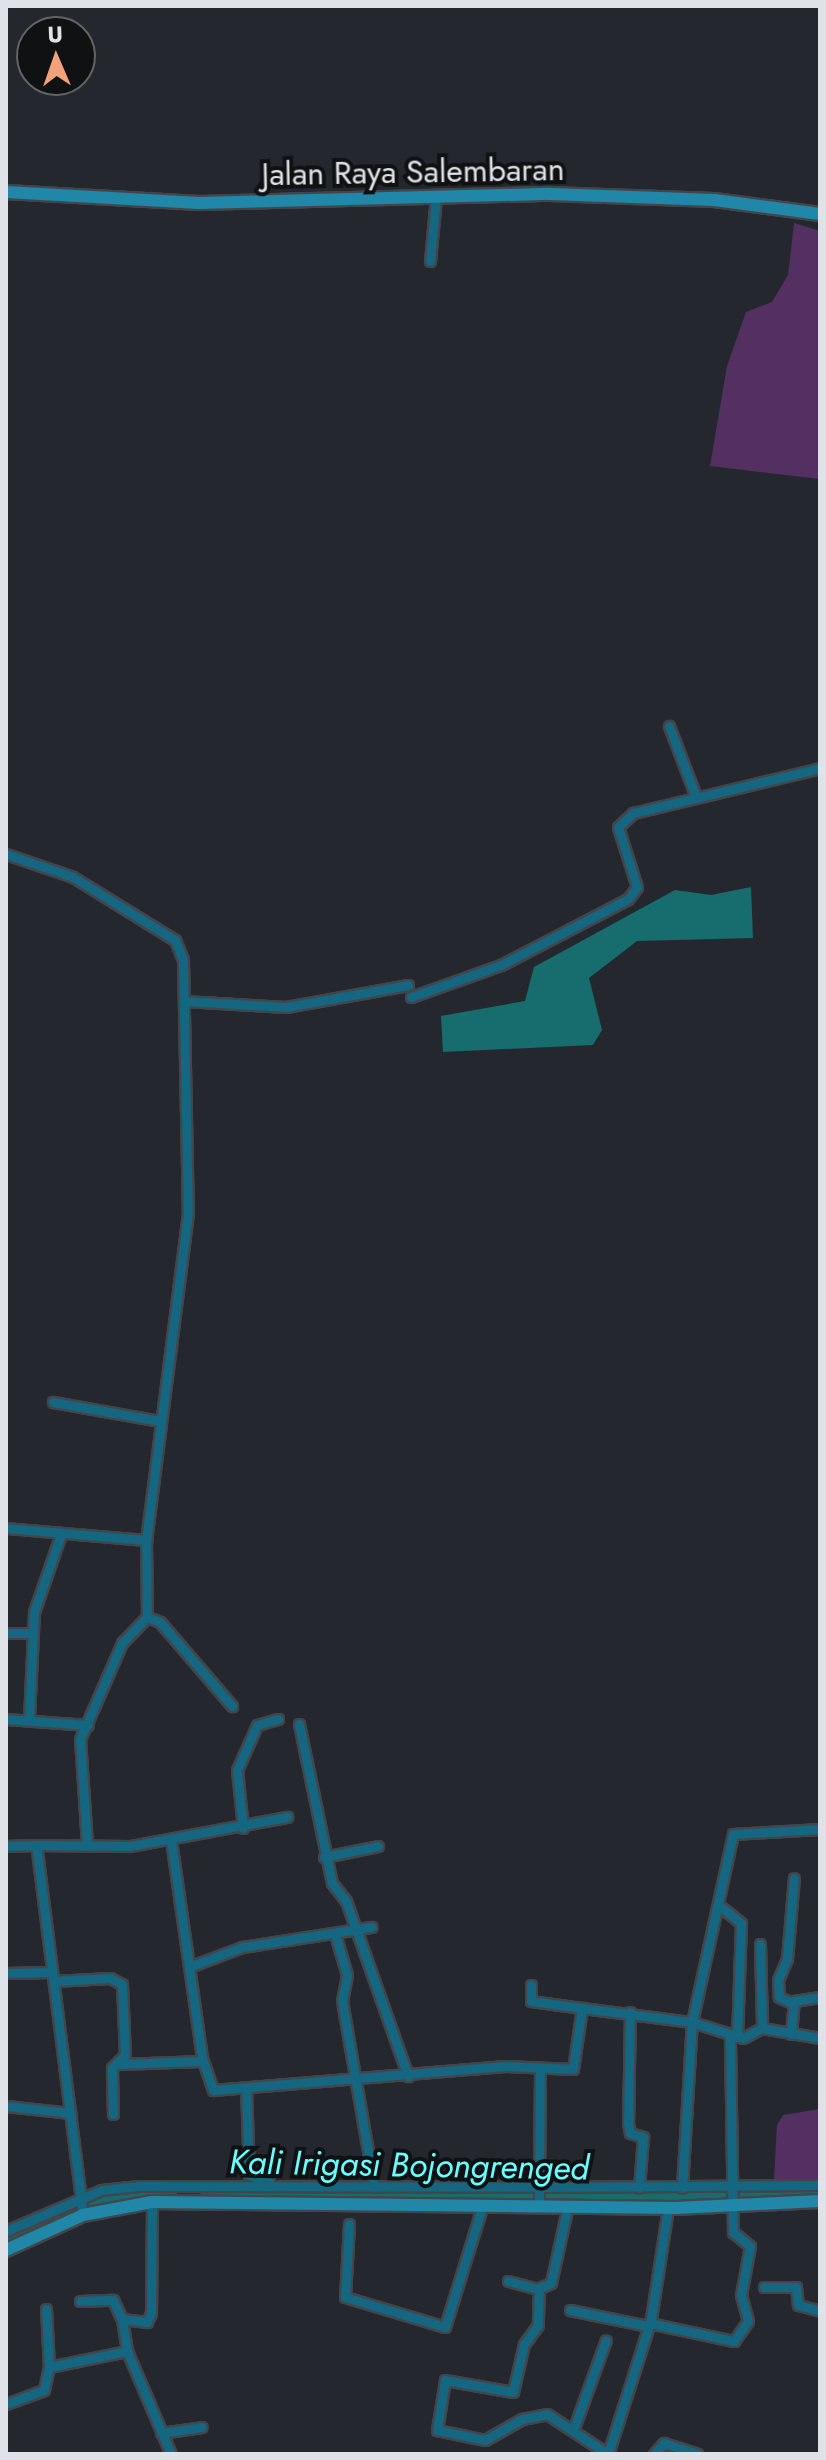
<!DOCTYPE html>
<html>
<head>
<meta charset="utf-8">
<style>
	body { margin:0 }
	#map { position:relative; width:826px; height:2460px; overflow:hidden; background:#24282e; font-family:Jost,sans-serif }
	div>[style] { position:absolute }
	.green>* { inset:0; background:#543062 }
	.water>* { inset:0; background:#176c6d }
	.canal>* { height:11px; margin:-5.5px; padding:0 5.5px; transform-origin:5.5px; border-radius:5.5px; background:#176c6d }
	.roads { filter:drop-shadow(2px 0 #42464b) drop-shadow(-2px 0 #42464b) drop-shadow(0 2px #42464b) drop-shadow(0 -2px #42464b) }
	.street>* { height:9px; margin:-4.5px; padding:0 4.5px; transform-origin:4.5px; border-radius:4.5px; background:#156681 }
	.secondary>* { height:12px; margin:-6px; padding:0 6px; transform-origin:6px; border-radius:6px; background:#2187a9 }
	span { translate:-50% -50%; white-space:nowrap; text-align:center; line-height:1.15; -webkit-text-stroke:8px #0f1113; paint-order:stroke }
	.street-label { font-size:32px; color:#dfe2e6 }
	.water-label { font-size:34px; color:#6bfeff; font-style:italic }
	.frame { position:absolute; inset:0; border:8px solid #dfe2e6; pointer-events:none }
	.north { position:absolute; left:16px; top:16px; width:80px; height:80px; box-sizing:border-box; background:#0f1113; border:2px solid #626567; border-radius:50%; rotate:358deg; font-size:22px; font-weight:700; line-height:32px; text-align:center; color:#dfe2e6 }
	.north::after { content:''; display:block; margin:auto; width:28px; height:36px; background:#f1a27b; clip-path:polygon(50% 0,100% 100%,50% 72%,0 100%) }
</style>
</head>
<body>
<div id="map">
	<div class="green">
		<i style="clip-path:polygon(794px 223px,820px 231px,820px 479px,710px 466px,727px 366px,746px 312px,772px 302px,788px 275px)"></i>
		<i style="clip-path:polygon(820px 2109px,820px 2194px,773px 2198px,777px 2125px,783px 2115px)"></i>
	</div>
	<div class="water">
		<i style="clip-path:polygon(751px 887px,753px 938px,637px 941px,589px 978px,602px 1030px,593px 1045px,443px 1052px,441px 1016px,525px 1001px,534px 967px,675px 890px,711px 895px)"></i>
	</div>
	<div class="canal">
		<i style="left:205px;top:2191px;width:504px;rotate:0.57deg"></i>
		<i style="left:709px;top:2196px;width:111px;rotate:-3.1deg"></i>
		<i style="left:6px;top:2239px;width:81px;rotate:-25.6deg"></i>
		<i style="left:79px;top:2204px;width:94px;rotate:-8.6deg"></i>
	</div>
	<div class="roads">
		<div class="street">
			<i style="left:430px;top:261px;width:65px;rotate:-84.7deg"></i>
			<i style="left:669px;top:726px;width:73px;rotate:69.1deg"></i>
			<i style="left:6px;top:854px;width:71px;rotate:18.9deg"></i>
			<i style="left:73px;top:877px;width:120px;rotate:31.7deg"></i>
			<i style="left:175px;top:940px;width:22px;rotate:68deg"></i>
			<i style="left:183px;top:960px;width:253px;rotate:88.9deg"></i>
			<i style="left:188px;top:1213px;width:330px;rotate:97.3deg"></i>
			<i style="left:146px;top:1540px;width:77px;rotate:89.3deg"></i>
			<i style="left:147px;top:1617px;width:36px;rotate:134deg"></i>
			<i style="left:122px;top:1643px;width:105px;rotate:113.6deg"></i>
			<i style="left:80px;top:1739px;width:106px;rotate:86.2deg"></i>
			<i style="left:411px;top:997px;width:96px;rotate:-19.6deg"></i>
			<i style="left:501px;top:965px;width:143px;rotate:-27.5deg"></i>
			<i style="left:628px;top:899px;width:15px;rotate:-53deg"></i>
			<i style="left:637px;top:887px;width:63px;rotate:-107.6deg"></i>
			<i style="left:618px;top:827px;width:21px;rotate:-43deg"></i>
			<i style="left:633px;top:813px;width:192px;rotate:-13.5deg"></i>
			<i style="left:184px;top:1001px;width:102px;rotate:3.4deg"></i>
			<i style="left:286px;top:1007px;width:124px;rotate:-10.2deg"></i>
			<i style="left:53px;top:1402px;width:109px;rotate:10.1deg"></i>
			<i style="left:6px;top:1528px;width:141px;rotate:4.9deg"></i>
			<i style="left:147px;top:1617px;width:14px;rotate:21deg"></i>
			<i style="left:160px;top:1622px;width:111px;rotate:49.4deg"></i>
			<i style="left:6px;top:1633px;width:26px"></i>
			<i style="left:29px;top:1718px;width:106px;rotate:-87.3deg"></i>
			<i style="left:34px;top:1612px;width:83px;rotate:-70.9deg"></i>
			<i style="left:6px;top:1719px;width:82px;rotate:4.2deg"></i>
			<i style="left:299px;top:1724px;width:162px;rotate:78.3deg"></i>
			<i style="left:332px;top:1883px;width:23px;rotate:52deg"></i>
			<i style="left:346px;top:1901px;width:186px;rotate:70.5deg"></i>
			<i style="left:243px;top:1828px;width:58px;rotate:-95.9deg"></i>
			<i style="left:237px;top:1770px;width:49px;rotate:-66deg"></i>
			<i style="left:257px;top:1725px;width:22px;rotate:-16deg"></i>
			<i style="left:171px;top:1840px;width:220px;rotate:81.9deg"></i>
			<i style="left:202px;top:2058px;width:34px;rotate:71deg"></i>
			<i style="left:213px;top:2090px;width:293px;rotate:-4.7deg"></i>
			<i style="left:505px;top:2066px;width:68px;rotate:2.5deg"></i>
			<i style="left:573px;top:2069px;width:62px;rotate:-81.6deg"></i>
			<i style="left:582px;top:2008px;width:111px;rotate:7.3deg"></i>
			<i style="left:692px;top:2022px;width:53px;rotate:17.4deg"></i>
			<i style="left:743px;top:2038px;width:21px;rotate:-28deg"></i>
			<i style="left:762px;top:2028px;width:59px;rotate:9.8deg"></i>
			<i style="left:6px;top:1846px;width:30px;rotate:-2deg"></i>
			<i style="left:324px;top:1857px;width:55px;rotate:-11.5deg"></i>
			<i style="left:721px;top:1907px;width:26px;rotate:39deg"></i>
			<i style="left:741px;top:1923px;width:114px;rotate:92deg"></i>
			<i style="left:335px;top:1934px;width:43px;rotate:73.7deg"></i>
			<i style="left:347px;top:1975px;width:26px;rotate:101deg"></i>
			<i style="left:342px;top:2001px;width:189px;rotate:80.2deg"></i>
			<i style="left:760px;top:1944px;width:84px;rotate:88.6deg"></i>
			<i style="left:189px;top:1967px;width:57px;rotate:-20.7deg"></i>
			<i style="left:242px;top:1947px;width:131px;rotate:-8.8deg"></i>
			<i style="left:6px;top:1973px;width:45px;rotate:-1.3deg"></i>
			<i style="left:54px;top:1981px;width:56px;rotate:-3.1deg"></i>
			<i style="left:110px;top:1978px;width:13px;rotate:27deg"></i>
			<i style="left:122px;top:1984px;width:71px;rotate:87.6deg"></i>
			<i style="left:125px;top:2055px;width:18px;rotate:135deg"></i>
			<i style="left:112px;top:2068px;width:46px;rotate:88.8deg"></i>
			<i style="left:531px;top:1985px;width:16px;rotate:90deg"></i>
			<i style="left:531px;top:2001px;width:51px;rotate:7.8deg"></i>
			<i style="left:794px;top:2004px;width:17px;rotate:-155deg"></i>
			<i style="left:779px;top:1997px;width:17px;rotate:-93deg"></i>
			<i style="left:778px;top:1980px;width:23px;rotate:-67deg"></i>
			<i style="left:787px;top:1959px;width:81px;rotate:-85.1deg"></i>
			<i style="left:630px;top:2012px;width:111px;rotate:91deg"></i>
			<i style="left:628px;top:2123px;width:10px;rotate:79deg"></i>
			<i style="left:630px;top:2133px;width:14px;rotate:17deg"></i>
			<i style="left:643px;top:2137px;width:51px;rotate:94.5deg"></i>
			<i style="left:791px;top:2034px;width:33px;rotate:-85deg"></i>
			<i style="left:794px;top:2001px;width:26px;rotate:-9deg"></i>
			<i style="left:119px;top:2064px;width:83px;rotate:-2.1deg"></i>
			<i style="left:246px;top:2088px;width:87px;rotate:88deg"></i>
			<i style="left:249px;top:2175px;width:21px;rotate:17deg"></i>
			<i style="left:6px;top:2106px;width:65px;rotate:6.1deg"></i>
			<i style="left:682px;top:2188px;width:166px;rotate:-86.6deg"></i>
			<i style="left:692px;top:2022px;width:192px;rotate:-77.7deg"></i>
			<i style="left:733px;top:1834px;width:87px;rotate:-3.3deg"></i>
			<i style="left:152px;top:2202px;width:111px;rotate:90.5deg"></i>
			<i style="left:151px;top:2313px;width:10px;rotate:114deg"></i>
			<i style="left:147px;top:2322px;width:25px;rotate:-173deg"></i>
			<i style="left:122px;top:2319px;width:32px;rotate:81deg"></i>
			<i style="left:127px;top:2351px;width:112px;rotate:66.9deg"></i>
			<i style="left:539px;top:2204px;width:17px;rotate:-90deg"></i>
			<i style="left:539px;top:2187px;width:281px;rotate:-0.4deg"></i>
			<i style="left:83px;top:2215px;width:373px;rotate:-97.2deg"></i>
			<i style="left:36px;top:1845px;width:94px;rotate:0.6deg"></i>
			<i style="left:130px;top:1846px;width:160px;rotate:-10.5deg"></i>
			<i style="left:349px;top:2224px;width:73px;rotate:93.1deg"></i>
			<i style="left:345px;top:2297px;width:104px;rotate:16.7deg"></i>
			<i style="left:445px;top:2327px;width:129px;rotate:-72.8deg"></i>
			<i style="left:6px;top:2231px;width:103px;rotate:-23.3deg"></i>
			<i style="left:101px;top:2190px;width:38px;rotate:-6deg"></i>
			<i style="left:139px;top:2186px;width:400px;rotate:0.1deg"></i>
			<i style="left:539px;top:2187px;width:119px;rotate:-89.5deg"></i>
			<i style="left:508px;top:2281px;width:30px;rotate:15deg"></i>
			<i style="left:537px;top:2289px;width:15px;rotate:-23deg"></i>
			<i style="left:551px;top:2283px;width:80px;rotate:-77.7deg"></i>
			<i style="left:764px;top:2287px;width:32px"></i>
			<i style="left:796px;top:2287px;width:18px;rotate:84deg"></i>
			<i style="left:798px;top:2305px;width:23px;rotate:15deg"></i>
			<i style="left:539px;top:2289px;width:36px;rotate:92deg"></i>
			<i style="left:538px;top:2325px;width:24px;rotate:126deg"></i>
			<i style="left:524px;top:2344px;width:49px;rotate:102.9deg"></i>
			<i style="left:513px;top:2392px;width:69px;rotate:-170deg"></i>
			<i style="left:445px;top:2380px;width:51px;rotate:99.1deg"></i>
			<i style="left:437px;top:2430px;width:49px;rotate:11.8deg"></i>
			<i style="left:485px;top:2440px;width:43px;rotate:-29.6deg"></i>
			<i style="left:522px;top:2419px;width:25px;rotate:-11deg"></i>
			<i style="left:547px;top:2414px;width:73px;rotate:33.3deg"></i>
			<i style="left:80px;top:2301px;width:33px;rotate:-2deg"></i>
			<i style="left:113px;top:2300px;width:21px;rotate:65deg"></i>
			<i style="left:46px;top:2309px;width:58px;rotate:87deg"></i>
			<i style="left:570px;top:2310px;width:80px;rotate:11.6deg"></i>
			<i style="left:649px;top:2323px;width:87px;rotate:12deg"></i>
			<i style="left:734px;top:2341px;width:24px;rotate:-55deg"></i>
			<i style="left:748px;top:2321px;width:27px;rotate:-105deg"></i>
			<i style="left:741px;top:2295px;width:50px;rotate:-79.6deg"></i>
			<i style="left:750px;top:2246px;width:22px;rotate:-141deg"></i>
			<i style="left:733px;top:2232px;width:197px;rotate:-90.9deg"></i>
			<i style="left:6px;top:2404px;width:40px;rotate:-20.2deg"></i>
			<i style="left:44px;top:2390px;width:24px;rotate:-78deg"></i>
			<i style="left:49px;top:2367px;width:80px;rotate:-11.6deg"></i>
			<i style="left:575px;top:2425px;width:90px;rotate:-70deg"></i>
			<i style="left:161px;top:2433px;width:41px;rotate:-8.3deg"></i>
			<i style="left:608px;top:2454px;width:142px;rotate:-72.3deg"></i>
			<i style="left:651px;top:2319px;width:112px;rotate:-81.3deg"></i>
			<i style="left:654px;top:2454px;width:15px;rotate:-48deg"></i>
			<i style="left:664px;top:2443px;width:35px;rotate:18deg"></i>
		</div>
		<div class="secondary">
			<i style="left:6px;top:192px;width:193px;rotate:3.3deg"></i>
			<i style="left:199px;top:203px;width:351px;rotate:-1.5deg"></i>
			<i style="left:550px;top:194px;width:164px;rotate:2.1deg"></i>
			<i style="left:714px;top:200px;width:107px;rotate:7.5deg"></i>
			<i style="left:6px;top:2250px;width:85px;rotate:-24.4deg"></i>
			<i style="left:83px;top:2215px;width:70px;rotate:-10.7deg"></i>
			<i style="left:152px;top:2202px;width:523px;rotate:0.66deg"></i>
			<i style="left:675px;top:2208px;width:145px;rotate:-2.8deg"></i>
		</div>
	</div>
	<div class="street-label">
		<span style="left:413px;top:172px;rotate:-1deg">Jalan Raya Salembaran</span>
	</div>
	<div class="water-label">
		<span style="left:409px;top:2165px;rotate:1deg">Kali Irigasi Bojongrenged</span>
	</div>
	<div class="frame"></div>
	<div class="north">U</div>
</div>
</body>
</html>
